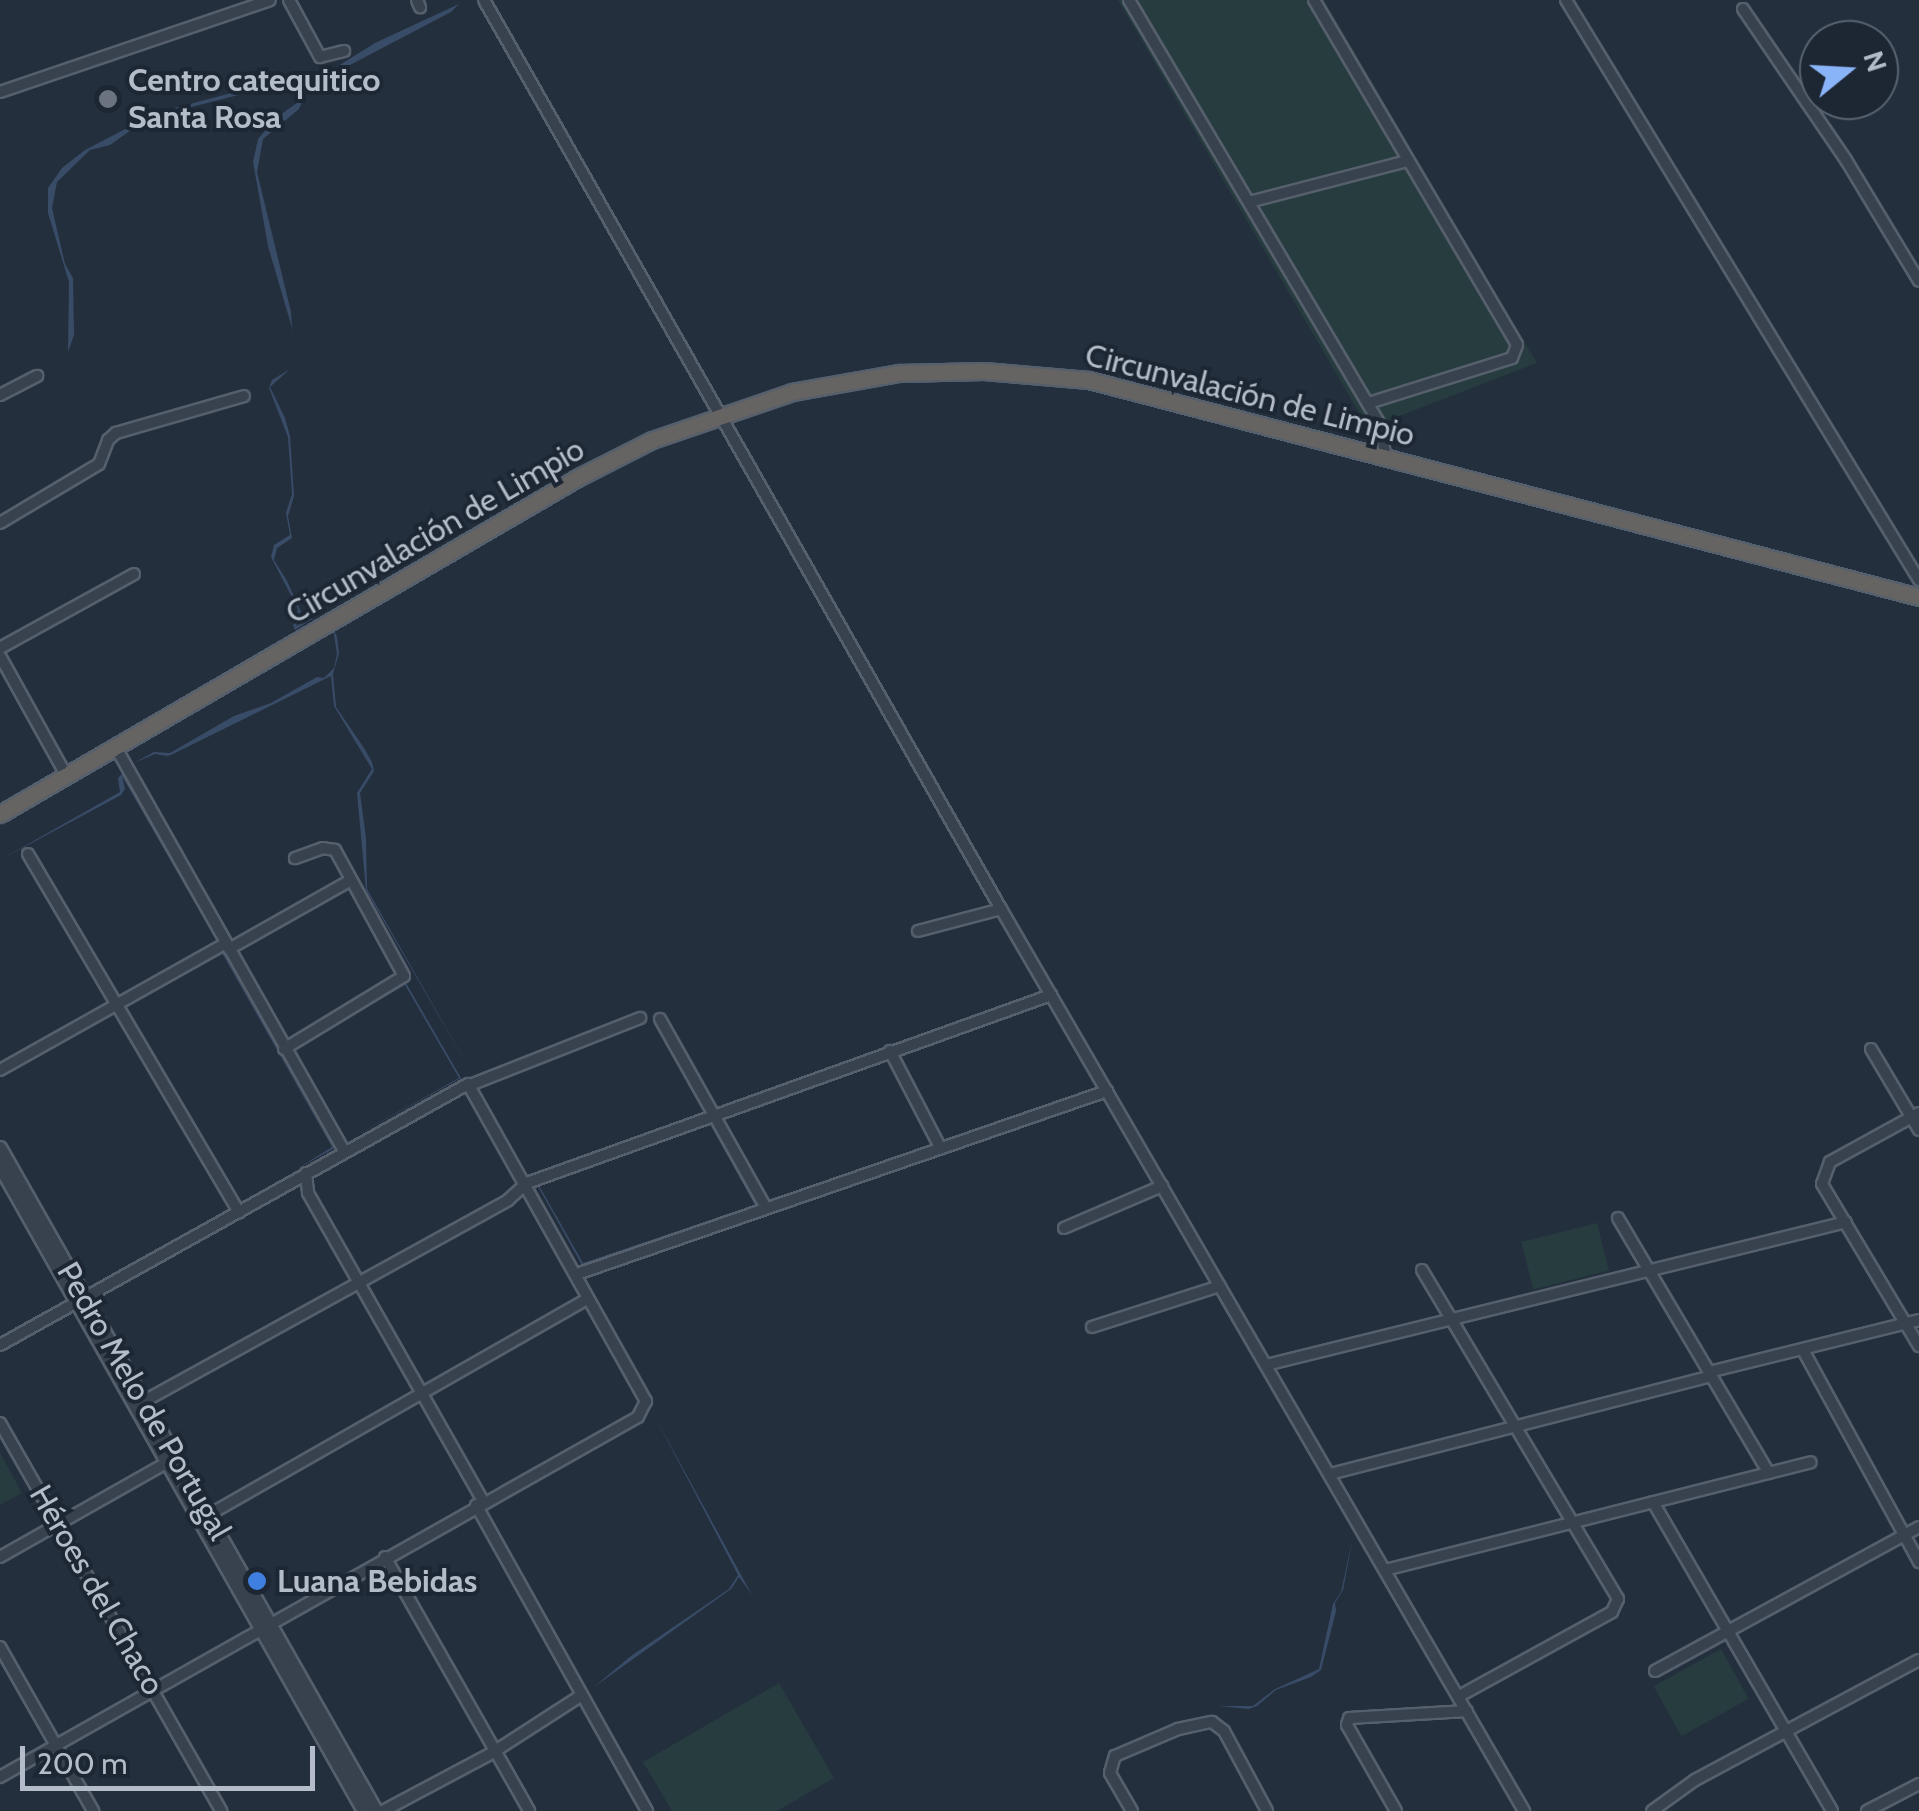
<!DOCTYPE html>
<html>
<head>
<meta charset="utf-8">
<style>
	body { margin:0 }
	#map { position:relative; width:1919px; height:1811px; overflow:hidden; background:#242f3e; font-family:Cabin,sans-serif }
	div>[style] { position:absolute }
	.green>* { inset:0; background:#263c3f; transform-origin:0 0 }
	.water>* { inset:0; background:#394c67 }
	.roads { filter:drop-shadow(2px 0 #565f6c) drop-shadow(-2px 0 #565f6c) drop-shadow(0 2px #565f6c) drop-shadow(0 -2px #565f6c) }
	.minor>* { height:10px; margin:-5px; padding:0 5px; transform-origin:5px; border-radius:5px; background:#38414e }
	.tertiary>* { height:12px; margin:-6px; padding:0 6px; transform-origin:6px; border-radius:6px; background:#38414e }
	.trunk>* { height:15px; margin:-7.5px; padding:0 7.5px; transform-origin:7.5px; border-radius:7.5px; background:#656462 }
	.dots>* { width:28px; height:28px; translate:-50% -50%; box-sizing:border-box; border:5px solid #1d2633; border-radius:50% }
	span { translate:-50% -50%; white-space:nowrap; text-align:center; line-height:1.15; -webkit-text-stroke:8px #1d2633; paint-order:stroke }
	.poi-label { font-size:32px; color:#b4bcc9; font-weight:700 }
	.left { translate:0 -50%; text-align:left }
	.street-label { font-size:32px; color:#b4bcc9 }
	.north { position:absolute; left:1799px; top:20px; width:100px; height:100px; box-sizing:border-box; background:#1d2633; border:2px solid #59626f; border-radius:50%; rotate:72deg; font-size:28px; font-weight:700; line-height:40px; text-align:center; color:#b4bcc9 }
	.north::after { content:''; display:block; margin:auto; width:35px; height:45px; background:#8ab4f8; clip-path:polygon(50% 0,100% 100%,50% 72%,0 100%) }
	.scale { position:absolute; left:20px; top:1746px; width:295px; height:45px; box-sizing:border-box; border:5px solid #b4bcc9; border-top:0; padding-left:12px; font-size:30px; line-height:35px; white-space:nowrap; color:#b4bcc9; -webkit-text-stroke:8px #1d2633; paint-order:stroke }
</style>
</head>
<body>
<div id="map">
	<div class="green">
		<i style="clip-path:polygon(1118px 0,1324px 0,1537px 363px,1368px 428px)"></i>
		<i style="left:1597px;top:1223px;width:49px;height:78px;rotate:76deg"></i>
		<i style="clip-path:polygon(0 1453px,22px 1493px,0 1505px)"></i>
		<i style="left:1721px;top:1649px;width:57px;height:77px;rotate:61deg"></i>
		<i style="clip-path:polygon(779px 1683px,834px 1778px,777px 1811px,672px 1811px,643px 1762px)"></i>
	</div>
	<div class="water">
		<i style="clip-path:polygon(459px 4px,451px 12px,308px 87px,299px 109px,263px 139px,257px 172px,291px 312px,294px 355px,292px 328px,268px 246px,253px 162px,258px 139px,276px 118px,301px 100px,305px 87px,262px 89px,148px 118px,110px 145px,90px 150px,57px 182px,52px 208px,65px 264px,73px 278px,74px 335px,68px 352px,69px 282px,48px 213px,48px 188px,62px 168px,85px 150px,156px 113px,269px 83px,314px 81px,375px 43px)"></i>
		<i style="clip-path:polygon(290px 369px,270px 387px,285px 418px,290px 436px,294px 496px,288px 516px,292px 538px,277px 548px,274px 560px,287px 581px,301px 612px,296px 626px,311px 616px,317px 616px,295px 630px,293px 626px,298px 609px,271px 557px,274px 545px,290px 535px,286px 513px,292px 494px,288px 437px,269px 388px,272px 380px)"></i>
		<i style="clip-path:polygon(333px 628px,337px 637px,339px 653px,333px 674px,336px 707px,364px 748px,372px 762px,374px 771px,360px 793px,366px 838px,367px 889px,473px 1075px,366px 890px,357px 793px,372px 769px,334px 706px,331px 676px,171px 755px,167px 756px,155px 754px,134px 763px,154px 752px,170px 753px,234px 716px,271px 703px,317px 677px,324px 678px,334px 668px,337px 654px)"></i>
		<i style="clip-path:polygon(123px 773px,131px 785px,217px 941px,122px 776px,125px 789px,121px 795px,0 860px,120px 792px,118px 778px)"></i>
		<i style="clip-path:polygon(222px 951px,333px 1147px,333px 1149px,297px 1169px,332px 1147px,222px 953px,170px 980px)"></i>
		<i style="clip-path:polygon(406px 983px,461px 1078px,346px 1141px,459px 1078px,405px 985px,293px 1048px)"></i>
		<i style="clip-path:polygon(evenodd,709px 1120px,757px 1205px,582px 1265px,535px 1181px,709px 1120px,709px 1122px,755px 1205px,583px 1263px,537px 1182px,709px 1122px)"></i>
		<i style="clip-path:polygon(1225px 1306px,1456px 1704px,1455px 1705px)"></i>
		<i style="clip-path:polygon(655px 1417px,752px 1595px,739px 1577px,731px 1589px,594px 1687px,631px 1656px,729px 1589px,738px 1575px)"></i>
		<i style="clip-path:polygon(1353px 1537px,1343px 1590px,1335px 1603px,1336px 1611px,1321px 1670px,1311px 1677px,1276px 1690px,1257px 1706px,1249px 1709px,1219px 1706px,1253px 1706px,1275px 1689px,1319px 1669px,1333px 1604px,1341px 1592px)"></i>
	</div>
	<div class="roads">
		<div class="minor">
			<i style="left:289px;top:0;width:65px;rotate:61.5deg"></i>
			<i style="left:320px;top:57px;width:25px;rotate:-14deg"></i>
			<i style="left:417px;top:0;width:8px;rotate:67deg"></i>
			<i style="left:484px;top:0;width:1046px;rotate:60.37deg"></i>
			<i style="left:1001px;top:909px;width:1043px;rotate:59.89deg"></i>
			<i style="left:1129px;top:0;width:497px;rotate:59.4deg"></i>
			<i style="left:1382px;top:428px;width:27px;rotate:84deg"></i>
			<i style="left:1314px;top:0;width:400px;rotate:59.5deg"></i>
			<i style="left:1517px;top:345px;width:14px;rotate:111deg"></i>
			<i style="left:1512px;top:358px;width:151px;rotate:162.6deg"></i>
			<i style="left:1566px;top:0;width:679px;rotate:58.67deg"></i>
			<i style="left:1743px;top:9px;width:183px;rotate:55.7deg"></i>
			<i style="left:1846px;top:160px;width:141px;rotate:58.9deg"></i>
			<i style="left:0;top:92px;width:285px;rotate:-18.8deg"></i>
			<i style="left:1249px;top:202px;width:163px;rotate:-14.5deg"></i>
			<i style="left:0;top:395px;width:42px;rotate:-27.2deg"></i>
			<i style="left:0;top:523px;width:115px;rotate:-30.8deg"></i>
			<i style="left:99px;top:464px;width:26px;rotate:-69deg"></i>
			<i style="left:108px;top:440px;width:11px;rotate:-41deg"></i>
			<i style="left:116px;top:433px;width:133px;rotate:-16.1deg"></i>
			<i style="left:0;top:648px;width:153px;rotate:-28.9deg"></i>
			<i style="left:0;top:656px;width:138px;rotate:61deg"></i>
			<i style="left:115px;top:746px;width:465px;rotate:60.5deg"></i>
			<i style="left:28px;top:854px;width:416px;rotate:59.5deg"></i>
			<i style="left:918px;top:931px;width:86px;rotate:-14.8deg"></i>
			<i style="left:229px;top:949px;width:140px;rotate:-29.5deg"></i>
			<i style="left:660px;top:1019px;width:217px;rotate:60.7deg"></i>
			<i style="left:284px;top:1049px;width:140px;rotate:-31.3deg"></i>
			<i style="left:404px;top:976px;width:144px;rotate:-118.7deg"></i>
			<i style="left:335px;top:850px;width:12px;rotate:-171deg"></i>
			<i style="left:323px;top:848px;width:30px;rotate:160deg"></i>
			<i style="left:1871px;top:1049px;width:94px;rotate:59.3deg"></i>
			<i style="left:890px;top:1051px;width:110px;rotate:62.5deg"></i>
			<i style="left:0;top:1070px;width:259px;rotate:-29.3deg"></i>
			<i style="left:470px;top:1085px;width:183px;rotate:-21.5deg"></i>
			<i style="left:1919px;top:1113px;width:102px;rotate:151.2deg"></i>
			<i style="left:1830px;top:1162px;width:23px;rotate:110deg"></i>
			<i style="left:1822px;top:1184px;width:189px;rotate:59.1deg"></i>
			<i style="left:306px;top:1173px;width:20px;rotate:84deg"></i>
			<i style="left:308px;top:1193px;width:354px;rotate:60.4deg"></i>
			<i style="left:1618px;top:1218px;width:296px;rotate:59.4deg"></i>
			<i style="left:1064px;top:1228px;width:107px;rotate:-23.2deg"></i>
			<i style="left:1422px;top:1270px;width:383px;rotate:59.2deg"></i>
			<i style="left:1618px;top:1599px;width:14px;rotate:115deg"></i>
			<i style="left:1612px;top:1612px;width:175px;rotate:151.2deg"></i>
			<i style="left:577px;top:1274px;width:561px;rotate:-19.05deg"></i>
			<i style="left:1092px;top:1327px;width:134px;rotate:-17.8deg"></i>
			<i style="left:0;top:1345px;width:536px;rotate:-29.15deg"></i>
			<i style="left:468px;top:1084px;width:364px;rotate:60.7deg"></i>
			<i style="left:646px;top:1401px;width:18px;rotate:117deg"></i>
			<i style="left:638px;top:1417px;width:733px;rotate:150.57deg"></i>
			<i style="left:1803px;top:1350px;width:242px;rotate:61.3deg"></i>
			<i style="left:1266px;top:1365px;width:597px;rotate:-13.85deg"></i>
			<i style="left:1709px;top:1372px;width:216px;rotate:-13.9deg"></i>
			<i style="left:139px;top:1404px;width:422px;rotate:-28.9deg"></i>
			<i style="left:508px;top:1200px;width:25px;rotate:-42deg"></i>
			<i style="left:527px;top:1183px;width:557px;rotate:-19.74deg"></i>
			<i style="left:0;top:1423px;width:447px;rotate:60.3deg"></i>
			<i style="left:1330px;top:1474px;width:394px;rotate:-14.4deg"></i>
			<i style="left:1653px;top:1502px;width:357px;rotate:59.9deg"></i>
			<i style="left:476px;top:1505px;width:351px;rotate:60.8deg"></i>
			<i style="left:205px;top:1517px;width:440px;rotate:-29.7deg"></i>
			<i style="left:0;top:1557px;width:195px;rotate:-29.5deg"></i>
			<i style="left:385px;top:1557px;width:292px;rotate:60.4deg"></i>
			<i style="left:1385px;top:1570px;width:439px;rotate:-14.2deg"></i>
			<i style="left:0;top:1647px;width:189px;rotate:60.4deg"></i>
			<i style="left:1655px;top:1671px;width:301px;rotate:-28.6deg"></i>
			<i style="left:383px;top:1811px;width:123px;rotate:-28deg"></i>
			<i style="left:492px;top:1753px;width:107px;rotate:-32.8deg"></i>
			<i style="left:1132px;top:1811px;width:44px;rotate:-120.1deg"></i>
			<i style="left:1110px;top:1773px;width:18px;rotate:-74deg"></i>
			<i style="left:1115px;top:1756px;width:69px;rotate:-23.2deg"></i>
			<i style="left:1178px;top:1729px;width:35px;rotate:-12deg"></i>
			<i style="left:1212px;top:1722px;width:15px;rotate:37deg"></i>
			<i style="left:1224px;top:1731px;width:91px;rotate:61.7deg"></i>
			<i style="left:1396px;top:1811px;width:99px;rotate:-119.7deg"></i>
			<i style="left:1347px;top:1725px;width:7px;rotate:-74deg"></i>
			<i style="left:1349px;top:1718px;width:118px;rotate:-3.4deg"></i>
			<i style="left:1652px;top:1811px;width:53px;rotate:-35.8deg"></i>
			<i style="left:1695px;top:1780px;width:254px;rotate:-28.2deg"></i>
			<i style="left:1867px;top:1811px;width:59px;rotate:-27.4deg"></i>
		</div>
		<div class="tertiary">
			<i style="left:0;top:1148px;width:762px;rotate:60.44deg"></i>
			<i style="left:0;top:1166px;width:741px;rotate:60.56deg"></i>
		</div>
		<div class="trunk">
			<i style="left:0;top:814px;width:670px;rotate:-30.2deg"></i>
			<i style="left:579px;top:477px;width:82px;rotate:-26.9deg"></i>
			<i style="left:652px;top:440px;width:148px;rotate:-18.9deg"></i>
			<i style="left:792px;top:392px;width:109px;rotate:-10.1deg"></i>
			<i style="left:899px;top:373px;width:85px;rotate:-1.3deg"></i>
			<i style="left:984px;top:371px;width:105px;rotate:4.9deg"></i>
			<i style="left:1089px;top:380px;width:858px;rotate:14.65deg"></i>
		</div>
	</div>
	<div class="dots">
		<i style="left:108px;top:99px;background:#6b7280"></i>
		<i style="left:257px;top:1581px;background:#3f7fe0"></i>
	</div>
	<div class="poi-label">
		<span class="left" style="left:128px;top:99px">Centro catequitico<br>Santa Rosa</span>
		<span class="left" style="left:277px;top:1581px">Luana Bebidas</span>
	</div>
	<div class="street-label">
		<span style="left:1250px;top:395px;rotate:14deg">Circunvalación de Limpio</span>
		<span style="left:435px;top:531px;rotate:-30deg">Circunvalación de Limpio</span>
		<span style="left:144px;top:1401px;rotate:60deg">Pedro Melo de Portugal</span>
		<span style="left:97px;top:1590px;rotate:60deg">Héroes del Chaco</span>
	</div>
	<div class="north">N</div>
	<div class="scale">200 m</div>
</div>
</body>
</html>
